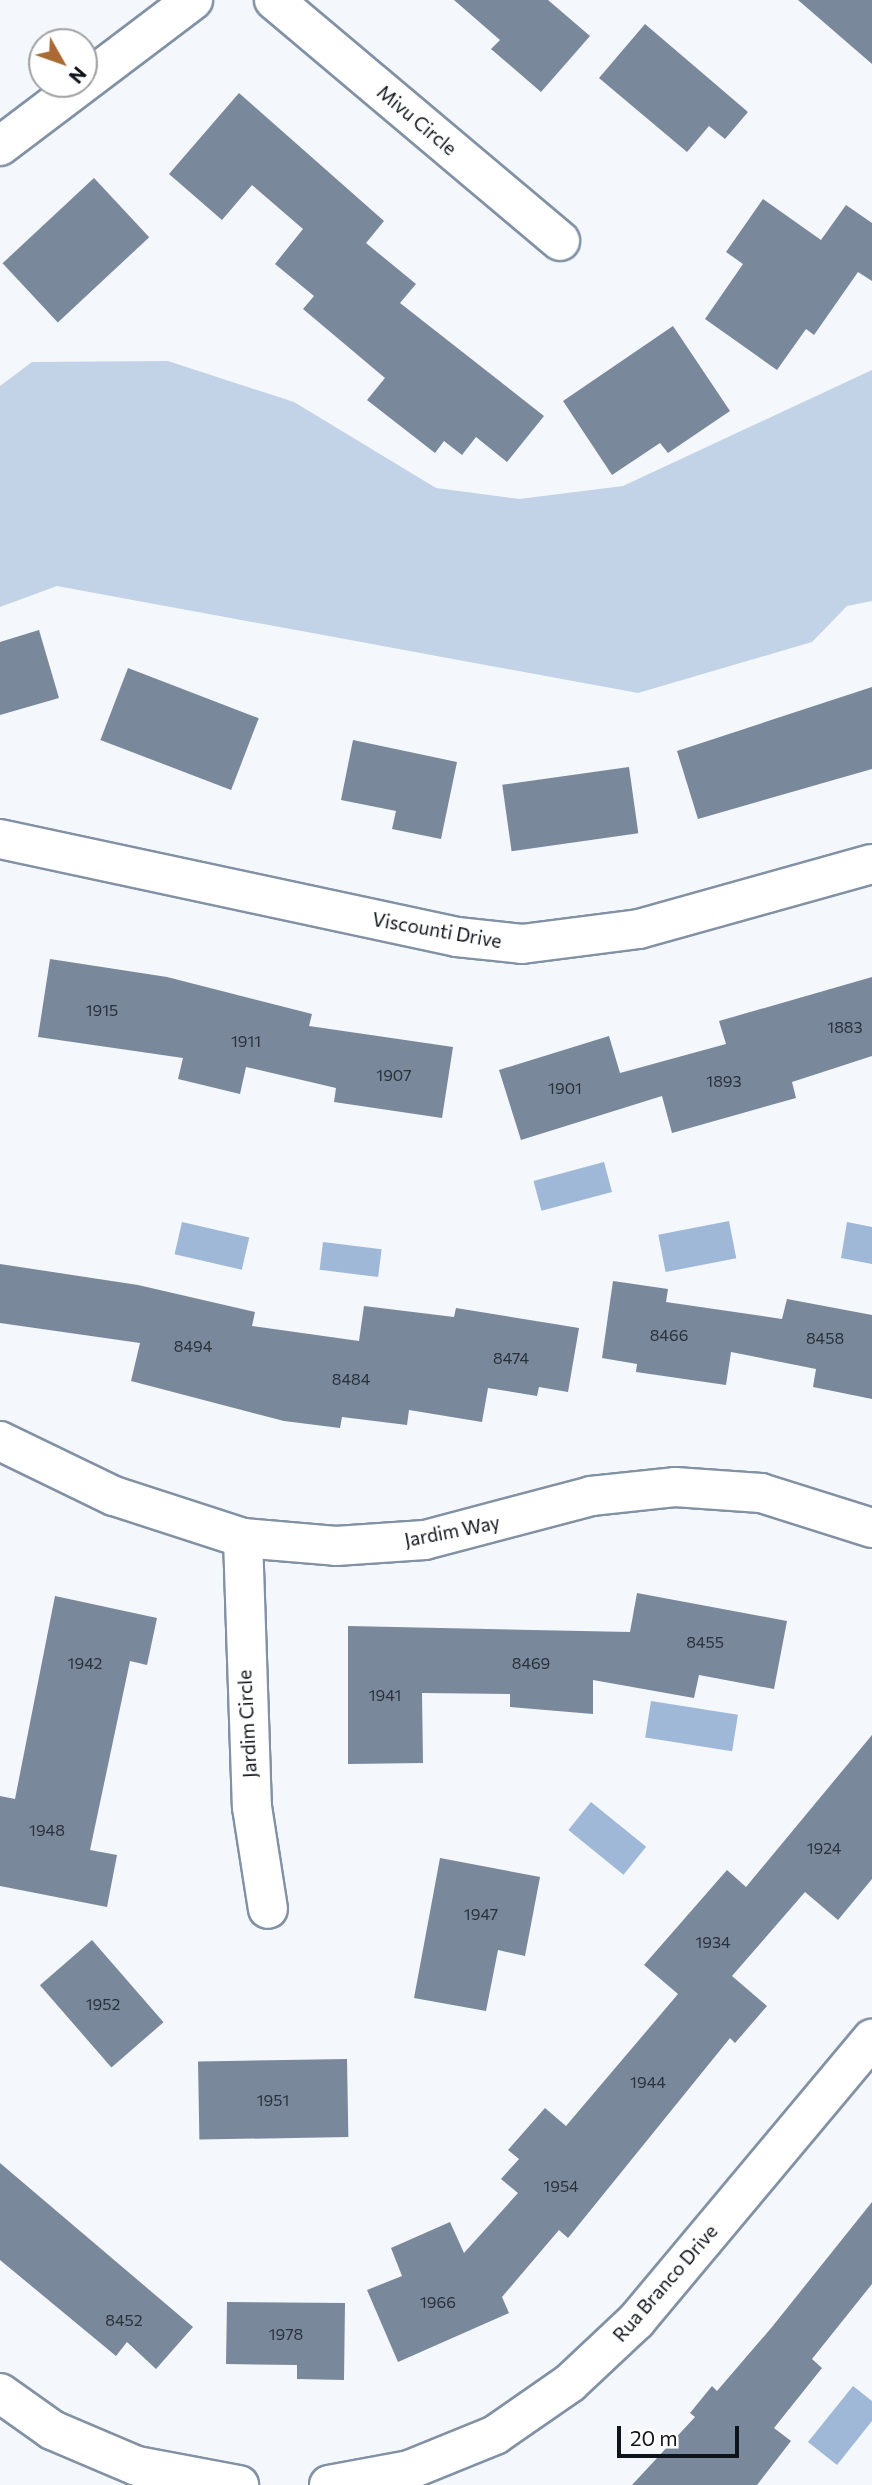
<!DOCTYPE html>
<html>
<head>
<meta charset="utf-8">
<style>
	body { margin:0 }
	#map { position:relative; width:872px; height:2485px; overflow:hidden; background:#f4f7fb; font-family:Commissioner,sans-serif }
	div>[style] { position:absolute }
	.green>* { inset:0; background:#c2d2e7 }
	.water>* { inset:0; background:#9fb8d7; transform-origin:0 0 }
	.building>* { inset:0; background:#79889b; transform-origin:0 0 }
	.roads { filter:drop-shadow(2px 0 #8291a4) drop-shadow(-2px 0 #8291a4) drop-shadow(0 2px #8291a4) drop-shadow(0 -2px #8291a4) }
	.street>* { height:38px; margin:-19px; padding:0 19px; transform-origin:19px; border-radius:19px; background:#fff }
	span { translate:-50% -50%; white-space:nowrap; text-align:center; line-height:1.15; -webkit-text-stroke:7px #fff; paint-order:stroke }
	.number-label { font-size:16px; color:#29313b }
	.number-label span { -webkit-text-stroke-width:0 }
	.street-label { font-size:19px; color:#0e141b }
	.north { position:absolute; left:28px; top:28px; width:70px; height:70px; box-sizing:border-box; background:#fff; border:2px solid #9fa1a4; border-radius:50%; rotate:130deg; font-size:19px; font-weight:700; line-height:28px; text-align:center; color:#0e141b }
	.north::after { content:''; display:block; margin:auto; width:24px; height:32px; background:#aa6a33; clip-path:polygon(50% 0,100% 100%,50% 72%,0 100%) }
	.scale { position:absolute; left:617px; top:2426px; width:122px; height:32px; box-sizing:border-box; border:4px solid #0e141b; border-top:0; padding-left:9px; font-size:21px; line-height:24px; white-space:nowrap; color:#0e141b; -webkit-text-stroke:5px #fff; paint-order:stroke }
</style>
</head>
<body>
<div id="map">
	<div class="green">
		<i style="clip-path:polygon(168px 361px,294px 402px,436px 488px,519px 499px,623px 486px,872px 370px,872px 601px,847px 606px,812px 642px,638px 693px,57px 586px,0 607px,0 386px,32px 362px)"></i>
	</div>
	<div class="water">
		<i style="left:604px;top:1162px;width:31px;height:73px;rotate:75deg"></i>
		<i style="left:729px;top:1221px;width:38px;height:72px;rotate:79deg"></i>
		<i style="left:182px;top:1222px;width:69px;height:33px;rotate:13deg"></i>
		<i style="clip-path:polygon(847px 1222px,872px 1227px,872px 1264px,841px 1258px)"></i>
		<i style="left:323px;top:1242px;width:59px;height:28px;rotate:7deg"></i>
		<i style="left:651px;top:1701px;width:88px;height:37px;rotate:9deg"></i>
		<i style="left:591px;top:1802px;width:71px;height:36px;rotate:39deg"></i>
		<i style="clip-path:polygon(853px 2386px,872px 2401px,872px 2421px,837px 2465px,808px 2442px)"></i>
	</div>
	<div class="building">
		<i style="clip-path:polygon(454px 0,548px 0,590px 36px,541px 92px,491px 49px,500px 40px)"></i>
		<i style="clip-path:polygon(798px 0,872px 0,872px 64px)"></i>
		<i style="clip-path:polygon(645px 24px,748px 112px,725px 139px,709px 126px,687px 152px,599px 78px)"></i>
		<i style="clip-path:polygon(239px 93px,384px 221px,366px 243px,416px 284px,400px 303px,544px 416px,507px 462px,476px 437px,462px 455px,444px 441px,435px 453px,367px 400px,385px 378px,303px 309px,314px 296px,275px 264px,303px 229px,252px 185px,222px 220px,169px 174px)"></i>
		<i style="left:94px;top:178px;width:81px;height:125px;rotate:47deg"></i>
		<i style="clip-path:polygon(763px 199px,821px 240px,846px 205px,872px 223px,872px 281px,858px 272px,814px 335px,806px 329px,777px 370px,705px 319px,743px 264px,726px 252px)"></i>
		<i style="clip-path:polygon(673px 326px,730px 411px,668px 453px,660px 443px,612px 475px,563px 401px)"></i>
		<i style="clip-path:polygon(39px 630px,59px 698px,0 715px,0 642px)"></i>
		<i style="left:128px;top:668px;width:140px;height:77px;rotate:21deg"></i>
		<i style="clip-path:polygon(872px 687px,872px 769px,698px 819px,677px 751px)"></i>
		<i style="clip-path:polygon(353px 740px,457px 762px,441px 839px,392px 829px,396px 811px,341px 800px)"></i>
		<i style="left:629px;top:767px;width:67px;height:128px;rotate:82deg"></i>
		<i style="clip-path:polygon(50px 959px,167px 977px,312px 1014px,309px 1026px,453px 1047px,442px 1118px,334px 1102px,336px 1088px,246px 1067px,240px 1094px,178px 1079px,183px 1058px,38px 1037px)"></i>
		<i style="clip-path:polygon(872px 977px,872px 1056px,792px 1082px,796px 1098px,672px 1133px,662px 1096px,521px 1140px,499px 1070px,609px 1036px,620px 1073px,726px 1044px,719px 1021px)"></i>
		<i style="clip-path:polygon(0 1264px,138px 1285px,255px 1312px,252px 1326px,359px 1341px,364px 1306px,454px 1317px,456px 1308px,579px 1328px,568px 1392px,539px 1387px,537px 1396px,488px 1388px,482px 1422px,409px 1410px,407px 1425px,342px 1417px,340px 1428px,284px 1421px,131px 1381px,140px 1343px,0 1323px)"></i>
		<i style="clip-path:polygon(613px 1281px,668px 1289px,666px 1302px,782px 1319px,787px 1299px,872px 1315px,872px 1399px,813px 1387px,816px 1369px,731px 1352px,726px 1385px,636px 1372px,637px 1364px,602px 1358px)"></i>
		<i style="clip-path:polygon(637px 1593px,787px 1621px,774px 1689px,699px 1675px,694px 1698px,593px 1680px,593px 1714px,510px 1707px,510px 1694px,422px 1693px,423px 1763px,348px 1764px,348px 1626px,630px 1632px)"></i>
		<i style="clip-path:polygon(55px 1596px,157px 1618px,147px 1665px,130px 1661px,90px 1850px,117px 1855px,107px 1907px,0 1886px,0 1796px,15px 1799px)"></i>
		<i style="clip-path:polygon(872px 1735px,872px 1879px,838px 1920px,805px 1892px,732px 1976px,767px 2006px,735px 2043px,730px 2038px,568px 2238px,559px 2230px,502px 2297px,509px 2313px,398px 2362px,367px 2290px,402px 2276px,391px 2248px,450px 2222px,464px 2253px,518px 2193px,501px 2179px,519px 2159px,508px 2150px,545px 2108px,566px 2126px,678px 1994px,644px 1965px,727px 1870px,746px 1887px)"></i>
		<i style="clip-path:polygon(440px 1858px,540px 1877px,525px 1956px,498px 1950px,486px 2011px,414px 1998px)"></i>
		<i style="left:92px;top:1940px;width:109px;height:69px;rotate:49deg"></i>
		<i style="left:347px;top:2059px;width:78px;height:149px;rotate:89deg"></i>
		<i style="clip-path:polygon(0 2163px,193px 2327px,156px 2369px,127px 2342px,116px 2356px,0 2260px)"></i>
		<i style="clip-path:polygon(872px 2202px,872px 2284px,812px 2359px,822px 2368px,774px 2428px,791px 2441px,757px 2485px,632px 2485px,695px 2417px,690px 2413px,712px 2386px,717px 2391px,772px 2327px)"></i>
		<i style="clip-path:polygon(227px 2302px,345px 2303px,344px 2380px,297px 2379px,297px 2365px,226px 2364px)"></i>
	</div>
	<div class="roads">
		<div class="street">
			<i style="left:274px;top:0;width:374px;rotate:40.1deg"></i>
			<i style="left:0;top:146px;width:242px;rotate:-37.1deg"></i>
			<i style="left:0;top:839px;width:467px;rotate:12.1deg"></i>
			<i style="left:457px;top:937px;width:65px;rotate:6.1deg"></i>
			<i style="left:522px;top:944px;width:118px;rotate:-7.3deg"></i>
			<i style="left:639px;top:929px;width:242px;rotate:-15.6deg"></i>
			<i style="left:0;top:1441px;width:127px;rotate:25.8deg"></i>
			<i style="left:114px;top:1496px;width:136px;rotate:18deg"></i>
			<i style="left:243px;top:1538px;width:93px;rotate:4.9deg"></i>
			<i style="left:336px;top:1546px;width:89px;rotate:-3.9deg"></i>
			<i style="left:425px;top:1540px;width:172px;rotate:-14.8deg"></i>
			<i style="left:591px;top:1496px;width:84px;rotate:-6.1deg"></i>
			<i style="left:675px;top:1487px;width:86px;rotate:4deg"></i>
			<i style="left:761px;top:1493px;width:116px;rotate:17.5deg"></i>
			<i style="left:243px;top:1538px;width:269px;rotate:88.1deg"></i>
			<i style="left:252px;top:1807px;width:103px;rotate:81.1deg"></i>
			<i style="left:0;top:2393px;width:64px;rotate:35.4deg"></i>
			<i style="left:52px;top:2430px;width:92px;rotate:23deg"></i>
			<i style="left:137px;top:2466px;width:104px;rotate:10.6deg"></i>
			<i style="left:329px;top:2485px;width:81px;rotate:-10.6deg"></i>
			<i style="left:409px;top:2470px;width:93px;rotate:-22.1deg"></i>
			<i style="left:495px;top:2435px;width:91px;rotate:-34.7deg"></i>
			<i style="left:570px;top:2383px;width:91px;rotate:-43.2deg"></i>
			<i style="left:636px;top:2321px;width:368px;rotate:-50.1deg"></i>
		</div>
	</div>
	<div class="number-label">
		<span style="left:102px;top:1010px">1915</span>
		<span style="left:845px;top:1027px">1883</span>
		<span style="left:246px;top:1041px">1911</span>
		<span style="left:394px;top:1075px">1907</span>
		<span style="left:724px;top:1081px">1893</span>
		<span style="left:565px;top:1088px">1901</span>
		<span style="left:669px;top:1335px">8466</span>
		<span style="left:825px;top:1338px">8458</span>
		<span style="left:193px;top:1346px">8494</span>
		<span style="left:511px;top:1358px">8474</span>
		<span style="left:351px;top:1379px">8484</span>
		<span style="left:705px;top:1642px">8455</span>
		<span style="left:85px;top:1663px">1942</span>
		<span style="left:531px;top:1663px">8469</span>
		<span style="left:385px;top:1695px">1941</span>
		<span style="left:47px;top:1830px">1948</span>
		<span style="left:824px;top:1848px">1924</span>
		<span style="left:481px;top:1914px">1947</span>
		<span style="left:713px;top:1942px">1934</span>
		<span style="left:103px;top:2004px">1952</span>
		<span style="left:648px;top:2082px">1944</span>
		<span style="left:273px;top:2100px">1951</span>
		<span style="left:561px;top:2186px">1954</span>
		<span style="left:438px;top:2302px">1966</span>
		<span style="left:124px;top:2320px">8452</span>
		<span style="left:286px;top:2334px">1978</span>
	</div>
	<div class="street-label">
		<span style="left:417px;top:120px;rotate:40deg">Mivu Circle</span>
		<span style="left:437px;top:930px;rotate:10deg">Viscounti Drive</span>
		<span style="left:452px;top:1531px;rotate:-11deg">Jardim Way</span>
		<span style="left:247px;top:1724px;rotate:-93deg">Jardim Circle</span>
		<span style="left:665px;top:2283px;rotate:-49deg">Rua Branco Drive</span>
	</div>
	<div class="north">N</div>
	<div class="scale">20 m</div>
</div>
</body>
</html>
